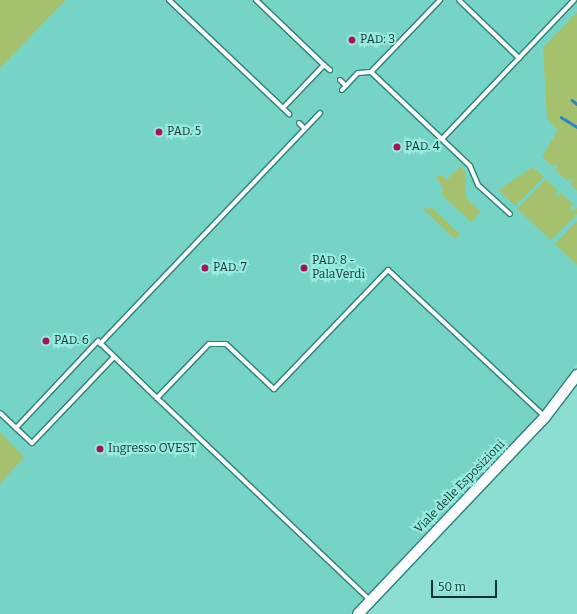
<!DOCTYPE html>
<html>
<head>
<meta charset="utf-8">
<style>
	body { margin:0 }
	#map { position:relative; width:577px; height:614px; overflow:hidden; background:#8cded2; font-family:Bitter,serif }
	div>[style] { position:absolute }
	.built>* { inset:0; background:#76d4c7 }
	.green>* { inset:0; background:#a6c16d }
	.stream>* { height:2.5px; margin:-1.25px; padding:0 1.25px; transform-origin:1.25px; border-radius:1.25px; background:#2d85c3 }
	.roads { filter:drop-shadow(1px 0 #2c8177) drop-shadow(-1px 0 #2c8177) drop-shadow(0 1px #2c8177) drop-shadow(0 -1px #2c8177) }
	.service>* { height:4px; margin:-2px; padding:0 2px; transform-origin:2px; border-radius:2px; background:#fff }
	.tertiary>* { height:10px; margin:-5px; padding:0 5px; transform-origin:5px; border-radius:5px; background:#fff }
	.dots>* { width:11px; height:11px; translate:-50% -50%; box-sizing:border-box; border:2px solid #99ecdf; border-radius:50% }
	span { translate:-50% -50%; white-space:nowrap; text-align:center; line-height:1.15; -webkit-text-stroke:4px #99ecdf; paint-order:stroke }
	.poi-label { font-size:12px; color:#123530 }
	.left { translate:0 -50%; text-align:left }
	.street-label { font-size:12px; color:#123530 }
	.scale { position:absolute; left:431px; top:580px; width:66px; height:18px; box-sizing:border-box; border:2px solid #123530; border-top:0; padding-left:5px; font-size:12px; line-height:14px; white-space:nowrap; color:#123530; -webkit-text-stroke:3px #99ecdf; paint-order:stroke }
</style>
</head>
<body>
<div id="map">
	<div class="built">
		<i style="clip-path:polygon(66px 0,577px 0,577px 364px,540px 413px,351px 614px,0 614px,0 68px)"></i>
	</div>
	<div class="green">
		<i style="clip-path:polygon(0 0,66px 0,0 68px)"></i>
		<i style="clip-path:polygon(577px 12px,577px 191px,570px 184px,573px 181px,570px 178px,567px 181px,555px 170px,558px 167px,556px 164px,553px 167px,542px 157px,558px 130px,547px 119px,543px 48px)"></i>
		<i style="clip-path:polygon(460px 166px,465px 171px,466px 198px,481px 212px,471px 222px,442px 195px,443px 188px,436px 178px,440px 174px,447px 180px)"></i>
		<i style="clip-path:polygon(533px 167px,544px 177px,515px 206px,498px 190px)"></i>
		<i style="clip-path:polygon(546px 179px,558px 191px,555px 194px,558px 196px,561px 193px,573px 204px,570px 208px,573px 210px,577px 208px,577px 214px,551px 240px,517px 209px)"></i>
		<i style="clip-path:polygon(425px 207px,428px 210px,431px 207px,460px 234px,455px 239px,423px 209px)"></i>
		<i style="clip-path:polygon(577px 221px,577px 265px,555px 244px)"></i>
		<i style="clip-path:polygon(0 432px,24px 457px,0 484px)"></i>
	</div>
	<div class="stream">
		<i style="left:572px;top:100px;width:6px;rotate:39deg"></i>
		<i style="left:561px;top:117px;width:19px;rotate:32deg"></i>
	</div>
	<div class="roads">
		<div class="service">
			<i style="left:169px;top:0;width:166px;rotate:43.5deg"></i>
			<i style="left:256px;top:0;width:94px;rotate:43.7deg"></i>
			<i style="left:324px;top:65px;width:59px;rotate:133.6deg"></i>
			<i style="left:519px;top:58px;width:80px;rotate:-46.5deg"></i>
			<i style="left:324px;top:65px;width:8px;rotate:40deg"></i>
			<i style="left:371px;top:72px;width:137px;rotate:43.5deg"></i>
			<i style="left:470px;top:166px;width:21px;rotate:67deg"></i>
			<i style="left:478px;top:185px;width:43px;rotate:42.2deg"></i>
			<i style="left:340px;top:80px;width:8px;rotate:45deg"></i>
			<i style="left:342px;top:90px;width:23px;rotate:-47deg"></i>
			<i style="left:358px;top:73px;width:13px;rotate:-4deg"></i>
			<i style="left:371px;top:72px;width:100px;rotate:-46.2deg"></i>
			<i style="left:299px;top:123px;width:8px;rotate:45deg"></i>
			<i style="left:442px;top:139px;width:112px;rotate:-46.5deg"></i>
			<i style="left:519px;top:58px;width:83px;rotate:-136deg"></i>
			<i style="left:100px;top:344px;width:319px;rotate:-46.4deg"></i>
			<i style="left:114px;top:357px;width:119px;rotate:133.6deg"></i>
			<i style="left:32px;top:443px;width:22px;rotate:-137deg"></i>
			<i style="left:16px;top:428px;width:120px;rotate:-46.7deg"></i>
			<i style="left:98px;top:341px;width:82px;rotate:44deg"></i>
			<i style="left:157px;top:398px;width:75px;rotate:-46.1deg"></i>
			<i style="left:209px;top:344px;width:17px"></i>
			<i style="left:226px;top:344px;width:66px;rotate:43.2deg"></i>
			<i style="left:274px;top:389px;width:165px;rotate:-46.2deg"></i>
			<i style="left:388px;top:270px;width:215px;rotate:43.1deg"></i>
			<i style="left:157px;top:398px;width:294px;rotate:43.5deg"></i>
			<i style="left:0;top:413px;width:22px;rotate:43deg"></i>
		</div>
		<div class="tertiary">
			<i style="left:358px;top:614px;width:272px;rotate:-46.5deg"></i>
			<i style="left:545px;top:417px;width:53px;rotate:-52.7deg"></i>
		</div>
	</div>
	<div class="dots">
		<i style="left:352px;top:40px;background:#a71551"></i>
		<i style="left:159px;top:132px;background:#a71551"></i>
		<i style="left:397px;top:147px;background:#a71551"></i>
		<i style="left:205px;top:268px;background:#a71551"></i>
		<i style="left:304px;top:268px;background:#a71551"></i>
		<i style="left:46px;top:341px;background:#a71551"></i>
		<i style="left:100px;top:449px;background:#a71551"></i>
	</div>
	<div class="poi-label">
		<span class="left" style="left:360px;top:40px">PAD: 3</span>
		<span class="left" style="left:167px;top:132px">PAD. 5</span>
		<span class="left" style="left:405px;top:147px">PAD. 4</span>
		<span class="left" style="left:312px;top:268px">PAD. 8 -<br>PalaVerdi</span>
		<span class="left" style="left:213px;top:268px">PAD. 7</span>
		<span class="left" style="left:54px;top:341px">PAD. 6</span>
		<span class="left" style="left:108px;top:449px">Ingresso OVEST</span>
	</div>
	<div class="street-label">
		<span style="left:460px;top:487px;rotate:-46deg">Viale delle Esposizioni</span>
	</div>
	<div class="scale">50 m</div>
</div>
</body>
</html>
